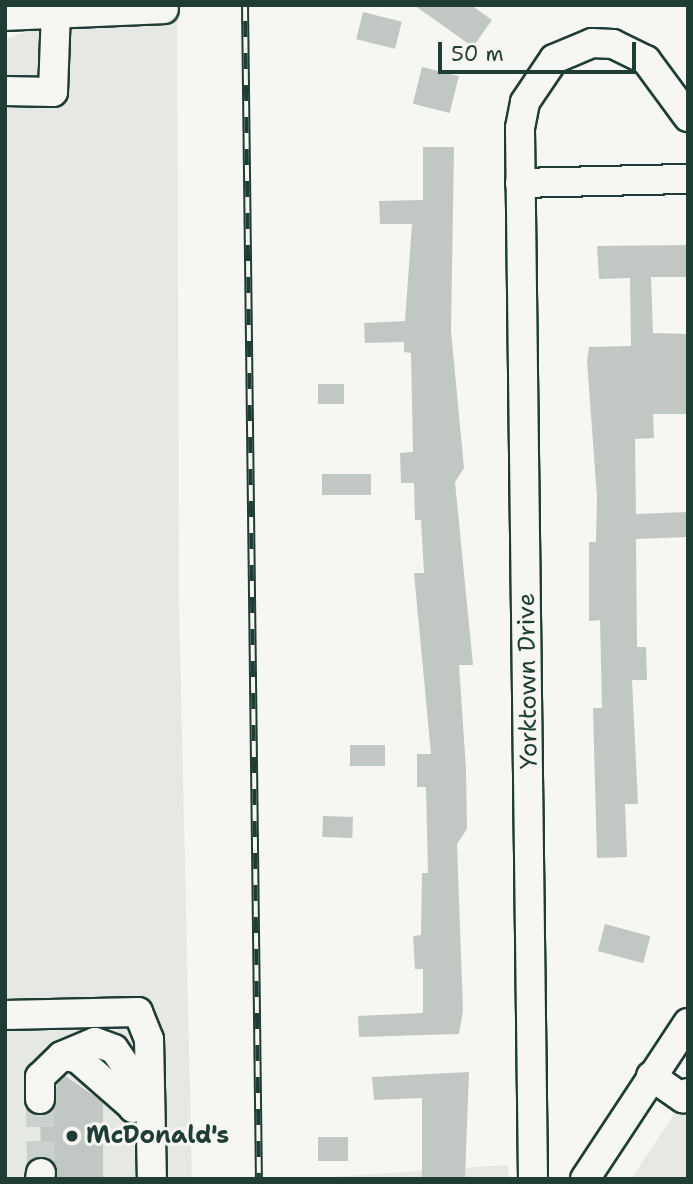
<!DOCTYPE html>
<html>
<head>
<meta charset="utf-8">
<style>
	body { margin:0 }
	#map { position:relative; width:693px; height:1184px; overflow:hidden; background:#f6f6f2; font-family:"Shantell Sans",sans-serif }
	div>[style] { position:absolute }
	.built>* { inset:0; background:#e6e8e4 }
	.building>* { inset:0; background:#c1c8c3; transform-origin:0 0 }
	.minor-tunnel>* { height:28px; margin-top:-14px; transform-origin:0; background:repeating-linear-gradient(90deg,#cbd1cc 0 28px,transparent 0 42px) }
	.roads { filter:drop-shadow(2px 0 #1f3d34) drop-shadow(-2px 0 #1f3d34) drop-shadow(0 2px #1f3d34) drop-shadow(0 -2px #1f3d34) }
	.minor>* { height:28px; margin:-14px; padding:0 14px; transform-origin:14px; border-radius:14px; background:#f6f6f2 }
	.rail>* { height:8px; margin-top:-4px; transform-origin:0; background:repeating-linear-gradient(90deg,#f6f6f2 0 16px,#1f3d34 0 32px); box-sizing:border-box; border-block:2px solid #1f3d34 }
	.dots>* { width:19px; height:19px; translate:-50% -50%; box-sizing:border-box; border:4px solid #f6f6f2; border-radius:50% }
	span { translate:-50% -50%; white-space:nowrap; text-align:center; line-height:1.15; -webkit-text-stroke:6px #f6f6f2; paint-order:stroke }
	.street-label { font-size:24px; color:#1f3d34 }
	.poi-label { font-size:24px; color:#1f3d34; font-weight:700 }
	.left { translate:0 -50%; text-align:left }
	.frame { position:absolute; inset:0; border:7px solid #1f3d34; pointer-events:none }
	.scale { position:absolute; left:438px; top:42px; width:198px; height:32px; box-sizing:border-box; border:4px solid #1f3d34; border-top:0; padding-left:9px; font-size:21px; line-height:24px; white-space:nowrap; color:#1f3d34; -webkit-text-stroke:5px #f6f6f2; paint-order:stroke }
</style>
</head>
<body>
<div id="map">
	<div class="built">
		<i style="clip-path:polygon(103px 5px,177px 5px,179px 600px,192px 1179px,5px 1179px,5px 39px)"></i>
		<i style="clip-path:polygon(688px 1093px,688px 1179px,631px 1179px)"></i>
		<i style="clip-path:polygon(508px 1165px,509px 1179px,302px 1179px)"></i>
	</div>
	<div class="building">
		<i style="clip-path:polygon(414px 5px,471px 5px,492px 20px,473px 47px)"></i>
		<i style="left:363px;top:12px;width:40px;height:28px;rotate:14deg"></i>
		<i style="left:422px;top:67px;width:38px;height:38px;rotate:14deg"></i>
		<i style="clip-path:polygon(423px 147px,454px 147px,451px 331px,464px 468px,455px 482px,473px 665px,459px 665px,466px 769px,467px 829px,457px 844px,463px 1011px,459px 1034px,359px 1037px,358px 1016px,423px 1013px,423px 969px,415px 969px,413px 936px,421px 935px,422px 873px,428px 873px,426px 787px,417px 787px,417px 754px,431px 754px,414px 573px,424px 573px,421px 520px,415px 520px,414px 483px,401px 483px,400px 453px,413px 452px,411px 353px,404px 352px,404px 342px,365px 343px,364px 323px,405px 321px,412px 224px,380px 224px,379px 201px,423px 200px)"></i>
		<i style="clip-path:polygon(688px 245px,688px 277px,651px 277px,653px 333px,688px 334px,688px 414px,653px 414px,654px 438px,635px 439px,636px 514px,688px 512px,688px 537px,636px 539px,637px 647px,646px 647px,647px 680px,632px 680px,638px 804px,625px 804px,627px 857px,597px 858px,593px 708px,602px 708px,600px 620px,589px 621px,589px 542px,596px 542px,597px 497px,587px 361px,589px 347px,631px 346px,630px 278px,599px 279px,597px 246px)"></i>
		<i style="left:318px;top:384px;width:26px;height:20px"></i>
		<i style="left:371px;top:474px;width:21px;height:49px;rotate:90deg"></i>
		<i style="left:385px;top:745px;width:21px;height:35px;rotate:90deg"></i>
		<i style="left:323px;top:816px;width:30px;height:21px;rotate:2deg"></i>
		<i style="left:605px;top:924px;width:47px;height:28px;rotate:15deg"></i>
		<i style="clip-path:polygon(469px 1072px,465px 1179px,422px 1179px,422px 1098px,374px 1100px,372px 1077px)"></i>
		<i style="clip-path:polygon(65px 1076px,103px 1102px,103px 1179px,57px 1179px,52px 1161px,41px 1157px,40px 1116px,54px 1108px,57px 1084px)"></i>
		<i style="left:348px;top:1137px;width:24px;height:30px;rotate:90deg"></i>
	</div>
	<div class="minor-tunnel">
		<i style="left:40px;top:1099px;width:74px;rotate:89.2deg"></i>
	</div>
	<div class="roads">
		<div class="minor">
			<i style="left:5px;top:16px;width:159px;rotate:-2.5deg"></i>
			<i style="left:5px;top:91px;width:48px;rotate:1.2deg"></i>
			<i style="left:53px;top:92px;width:81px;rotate:-87.9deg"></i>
			<i style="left:520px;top:183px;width:168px;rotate:-1.4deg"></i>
			<i style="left:5px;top:1015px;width:133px;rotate:-1.3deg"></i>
			<i style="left:138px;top:1012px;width:29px;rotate:68deg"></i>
			<i style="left:149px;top:1039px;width:140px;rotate:88.8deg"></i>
			<i style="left:62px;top:1056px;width:36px;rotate:-23deg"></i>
			<i style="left:95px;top:1042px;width:20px;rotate:20deg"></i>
			<i style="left:114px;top:1049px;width:33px;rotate:55deg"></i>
			<i style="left:133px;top:1076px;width:32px;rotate:90deg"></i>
			<i style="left:651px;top:1076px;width:39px;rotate:35deg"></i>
			<i style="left:683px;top:1098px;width:7px;rotate:-45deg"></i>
			<i style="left:40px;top:1099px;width:22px;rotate:-90deg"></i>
			<i style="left:40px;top:1077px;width:30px;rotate:-44deg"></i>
			<i style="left:62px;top:1056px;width:15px;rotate:8deg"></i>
			<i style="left:77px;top:1058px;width:74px;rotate:41.2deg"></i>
			<i style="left:40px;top:1179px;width:6px;rotate:-81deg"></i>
			<i style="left:533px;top:1179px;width:1051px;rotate:-90.71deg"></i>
			<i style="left:520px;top:128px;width:26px;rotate:-79deg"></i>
			<i style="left:525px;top:102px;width:52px;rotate:-56deg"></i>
			<i style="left:554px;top:59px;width:41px;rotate:-22.8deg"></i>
			<i style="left:592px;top:43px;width:21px;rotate:3deg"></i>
			<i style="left:613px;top:44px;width:37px;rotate:26deg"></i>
			<i style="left:646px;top:60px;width:71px;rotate:53.6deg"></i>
			<i style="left:585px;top:1179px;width:187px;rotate:-56.6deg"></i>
		</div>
	</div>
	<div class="rail">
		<i style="left:245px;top:5px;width:1174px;rotate:89.32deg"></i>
	</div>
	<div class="dots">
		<i style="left:72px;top:1136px;background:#1f3d34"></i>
	</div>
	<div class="street-label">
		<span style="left:528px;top:681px;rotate:-91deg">Yorktown Drive</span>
	</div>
	<div class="poi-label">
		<span class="left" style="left:86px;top:1136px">McDonald's</span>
	</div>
	<div class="frame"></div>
	<div class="scale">50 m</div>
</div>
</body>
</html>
